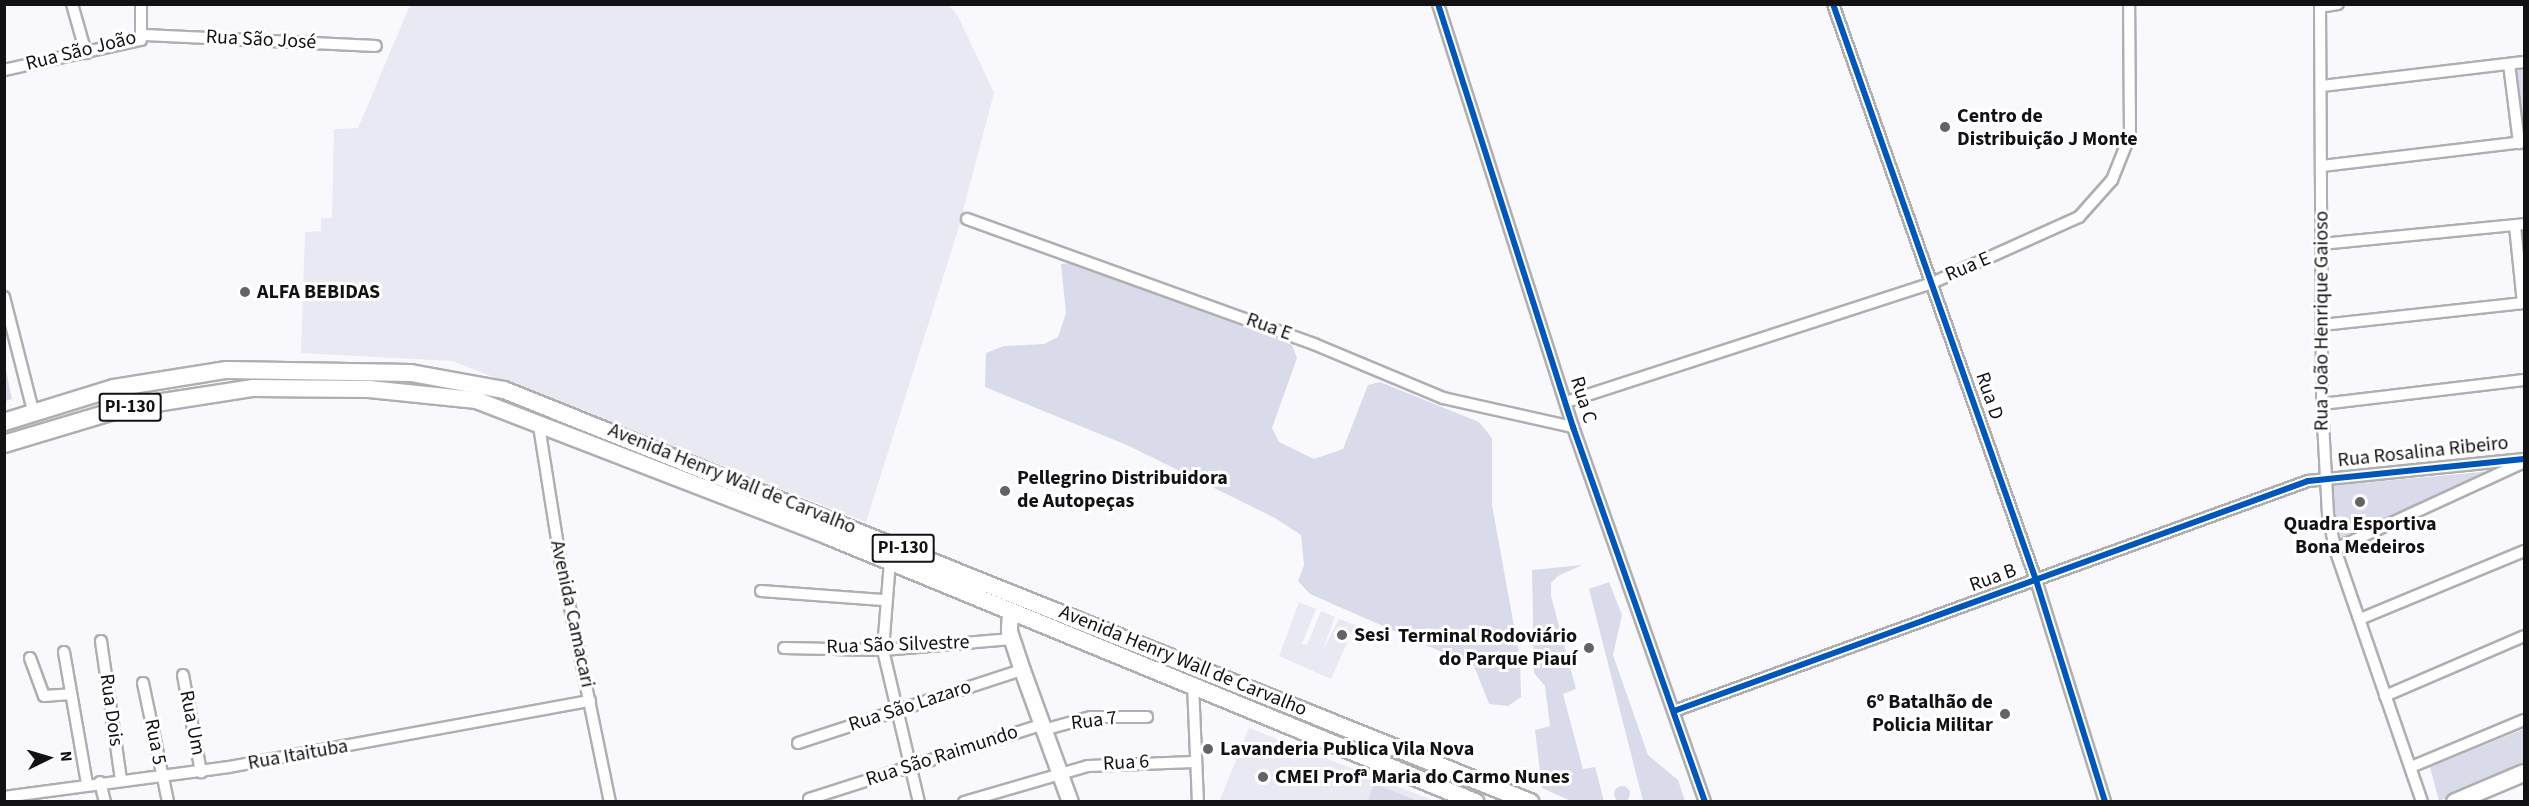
<!DOCTYPE html>
<html>
<head>
<meta charset="utf-8">
<style>
	body { margin:0 }
	#map { position:relative; width:2529px; height:806px; overflow:hidden; background:#f9f9fd; font-family:"Source Sans 3",sans-serif }
	div>[style] { position:absolute }
	.built>* { inset:0; background:#e8e9f3 }
	.green>* { inset:0; background:#d9dbeb }
	.round { border-radius:50% }
	.roads { filter:drop-shadow(2px 0 #afafb2) drop-shadow(-2px 0 #afafb2) drop-shadow(0 2px #afafb2) drop-shadow(0 -2px #afafb2) }
	.street>* { height:10px; margin:-5px; padding:0 5px; transform-origin:5px; border-radius:5px; background:#fefeff }
	.secondary>* { height:15px; margin:-7.5px; padding:0 7.5px; transform-origin:7.5px; border-radius:7.5px; background:#fefeff }
	.primary>* { height:16px; margin:-8px; padding:0 8px; transform-origin:8px; border-radius:8px; background:#fefeff }
	.cycleway>* { height:6px; margin:-3px; padding:0 3px; transform-origin:3px; border-radius:3px; background:#0057b8 }
	.dots>* { width:16px; height:16px; translate:-50% -50%; box-sizing:border-box; border:3px solid #fff; border-radius:50% }
	span { translate:-50% -50%; white-space:nowrap; text-align:center; line-height:1.15; -webkit-text-stroke:6px #fff; paint-order:stroke }
	.shield-label span { padding:2px 4px; background:#fff; border:2px solid; border-radius:4px; -webkit-text-stroke-width:0 }
	.shield-label { font-size:18px; color:#121215; font-weight:700 }
	.street-label { font-size:20px; color:#121215 }
	.poi-label { font-size:20px; color:#121215; font-weight:700 }
	.left { translate:0 -50%; text-align:left }
	.right { translate:-100% -50%; text-align:right }
	.frame { position:absolute; inset:0; border:6px solid #121215; pointer-events:none }
	.north { position:absolute; left:18px; top:728px; width:60px; height:60px; -webkit-text-stroke:4px #fff; paint-order:stroke; rotate:85deg; font-size:16px; font-weight:700; line-height:24px; text-align:center; color:#121215 }
	.north::after { content:''; display:block; margin:auto; width:21px; height:27px; background:#121215; clip-path:polygon(50% 0,100% 100%,50% 72%,0 100%) }
</style>
</head>
<body>
<div id="map">
	<div class="built">
		<i style="clip-path:polygon(410px 5px,948px 4px,958px 16px,994px 93px,958px 230px,866px 522px,452px 361px,301px 353px,305px 232px,321px 231px,321px 218px,332px 218px,334px 129px,358px 128px)"></i>
		<i style="clip-path:polygon(1299px 602px,1316px 609px,1302px 644px,1307px 645px,1321px 611px,1335px 617px,1322px 652px,1339px 619px,1355px 625px,1331px 679px,1279px 656px)"></i>
		<i style="clip-path:polygon(1249px 728px,1432px 800px,1431px 802px,1219px 802px)"></i>
	</div>
	<div class="green">
		<i style="clip-path:polygon(2524px 66px,2524px 132px,2519px 133px,2512px 68px)"></i>
		<i style="clip-path:polygon(1073px 263px,1292px 345px,1297px 358px,1272px 428px,1279px 442px,1314px 459px,1343px 449px,1368px 385px,1380px 382px,1479px 422px,1492px 438px,1492px 505px,1520px 659px,1521px 697px,1508px 706px,1489px 704px,1474px 666px,1310px 594px,1298px 581px,1304px 565px,1301px 535px,1275px 518px,1129px 446px,985px 387px,986px 353px,1004px 346px,1044px 344px,1058px 337px,1066px 313px,1061px 264px)"></i>
		<i style="clip-path:polygon(5px 366px,12px 399px,5px 401px,4px 401px)"></i>
		<i style="clip-path:polygon(2493px 471px,2338px 540px,2328px 486px)"></i>
		<i style="clip-path:polygon(1582px 565px,1558px 576px,1551px 583px,1551px 596px,1576px 689px,1563px 694px,1583px 769px,1595px 767px,1604px 801px,1571px 801px,1542px 788px,1535px 730px,1550px 726px,1545px 686px,1534px 673px,1532px 570px)"></i>
		<i style="clip-path:polygon(1609px 582px,1622px 615px,1613px 655px,1648px 755px,1678px 780px,1685px 801px,1643px 801px,1589px 589px)"></i>
		<i style="clip-path:polygon(2524px 729px,2524px 769px,2439px 801px,2430px 767px)"></i>
		<i style="clip-path:polygon(1374px 784px,1375px 784px,1418px 801px,1368px 801px)"></i>
		<i class="round" style="left:1614px;top:786px;width:16px;height:16px"></i>
	</div>
	<div class="roads">
		<div class="street">
			<i style="left:72px;top:4px;width:51px;rotate:74.1deg"></i>
			<i style="left:1438px;top:4px;width:444px;rotate:72.3deg"></i>
			<i style="left:1573px;top:427px;width:398px;rotate:70.6deg"></i>
			<i style="left:1833px;top:4px;width:611px;rotate:70.59deg"></i>
			<i style="left:2036px;top:580px;width:232px;rotate:72.7deg"></i>
			<i style="left:2320px;top:4px;width:400px;rotate:89.7deg"></i>
			<i style="left:2322px;top:404px;width:111px;rotate:86.9deg"></i>
			<i style="left:2328px;top:515px;width:35px;rotate:78deg"></i>
			<i style="left:2335px;top:549px;width:268px;rotate:71deg"></i>
			<i style="left:2320px;top:7px;width:18px;rotate:-9deg"></i>
			<i style="left:145px;top:35px;width:231px;rotate:2.7deg"></i>
			<i style="left:2509px;top:64px;width:80px;rotate:82.8deg"></i>
			<i style="left:4px;top:70px;width:140px;rotate:-12.4deg"></i>
			<i style="left:141px;top:40px;width:36px;rotate:-90deg"></i>
			<i style="left:2322px;top:86px;width:203px;rotate:-6.8deg"></i>
			<i style="left:2322px;top:166px;width:203px;rotate:-6.8deg"></i>
			<i style="left:967px;top:219px;width:369px;rotate:19.8deg"></i>
			<i style="left:1314px;top:344px;width:140px;rotate:22.7deg"></i>
			<i style="left:1443px;top:398px;width:133px;rotate:12.6deg"></i>
			<i style="left:2515px;top:226px;width:77px;rotate:84.1deg"></i>
			<i style="left:2321px;top:244px;width:204px;rotate:-5.6deg"></i>
			<i style="left:4px;top:297px;width:118px;rotate:75.7deg"></i>
			<i style="left:2322px;top:325px;width:203px;rotate:-6.2deg"></i>
			<i style="left:1566px;top:402px;width:385px;rotate:-18deg"></i>
			<i style="left:1932px;top:283px;width:161px;rotate:-24.2deg"></i>
			<i style="left:2079px;top:217px;width:50px;rotate:-48.3deg"></i>
			<i style="left:2112px;top:180px;width:48px;rotate:-68.2deg"></i>
			<i style="left:2130px;top:135px;width:131px;rotate:-90.4deg"></i>
			<i style="left:2322px;top:404px;width:203px;rotate:-6.8deg"></i>
			<i style="left:539px;top:426px;width:135px;rotate:81deg"></i>
			<i style="left:560px;top:559px;width:248px;rotate:78.4deg"></i>
			<i style="left:2335px;top:549px;width:208px;rotate:-24.7deg"></i>
			<i style="left:890px;top:561px;width:89px;rotate:94.5deg"></i>
			<i style="left:883px;top:650px;width:156px;rotate:76.7deg"></i>
			<i style="left:761px;top:591px;width:122px;rotate:4.2deg"></i>
			<i style="left:2360px;top:619px;width:178px;rotate:-22.5deg"></i>
			<i style="left:101px;top:641px;width:139px;rotate:81.8deg"></i>
			<i style="left:784px;top:648px;width:99px;rotate:1.2deg"></i>
			<i style="left:883px;top:650px;width:129px;rotate:-4.9deg"></i>
			<i style="left:64px;top:652px;width:134px;rotate:80.1deg"></i>
			<i style="left:30px;top:658px;width:40px;rotate:69.8deg"></i>
			<i style="left:44px;top:696px;width:27px;rotate:-4deg"></i>
			<i style="left:183px;top:675px;width:99px;rotate:79.5deg"></i>
			<i style="left:143px;top:683px;width:122px;rotate:78.1deg"></i>
			<i style="left:1193px;top:684px;width:118px;rotate:87.6deg"></i>
			<i style="left:2385px;top:696px;width:151px;rotate:-23.3deg"></i>
			<i style="left:1674px;top:711px;width:674px;rotate:-19.94deg"></i>
			<i style="left:2308px;top:481px;width:217px;rotate:-5.8deg"></i>
			<i style="left:1043px;top:730px;width:50px;rotate:-15.2deg"></i>
			<i style="left:1091px;top:717px;width:56px"></i>
			<i style="left:798px;top:743px;width:236px;rotate:-18.1deg"></i>
			<i style="left:2411px;top:767px;width:122px;rotate:-22.6deg"></i>
			<i style="left:100px;top:782px;width:21px;rotate:76deg"></i>
			<i style="left:4px;top:797px;width:227px;rotate:-7.6deg"></i>
			<i style="left:229px;top:767px;width:367px;rotate:-10.4deg"></i>
			<i style="left:809px;top:799px;width:244px;rotate:-17.7deg"></i>
			<i style="left:964px;top:802px;width:129px;rotate:-16.2deg"></i>
			<i style="left:1088px;top:766px;width:106px;rotate:-2.2deg"></i>
		</div>
		<div class="secondary">
			<i style="left:1010px;top:610px;width:21px;rotate:93deg"></i>
			<i style="left:1009px;top:631px;width:41px;rotate:71.6deg"></i>
			<i style="left:1022px;top:670px;width:140px;rotate:70deg"></i>
		</div>
		<div class="primary">
			<i style="left:4px;top:422px;width:115px;rotate:-17.2deg"></i>
			<i style="left:114px;top:388px;width:114px;rotate:-9.1deg"></i>
			<i style="left:227px;top:370px;width:184px;rotate:0.9deg"></i>
			<i style="left:411px;top:373px;width:95px;rotate:10.4deg"></i>
			<i style="left:504px;top:390px;width:1106px;rotate:21.88deg"></i>
			<i style="left:4px;top:444px;width:125px;rotate:-16.7deg"></i>
			<i style="left:124px;top:408px;width:131px;rotate:-8.8deg"></i>
			<i style="left:253px;top:388px;width:116px;rotate:0.5deg"></i>
			<i style="left:369px;top:389px;width:108px;rotate:5.9deg"></i>
			<i style="left:476px;top:400px;width:377px;rotate:21.1deg"></i>
			<i style="left:828px;top:536px;width:700px;rotate:22.35deg"></i>
			<i style="left:2455px;top:802px;width:75px;rotate:-22.8deg"></i>
		</div>
	</div>
	<div class="cycleway">
		<i style="left:1438px;top:4px;width:444px;rotate:72.3deg"></i>
		<i style="left:1573px;top:427px;width:398px;rotate:70.6deg"></i>
		<i style="left:1833px;top:4px;width:611px;rotate:70.59deg"></i>
		<i style="left:2036px;top:580px;width:232px;rotate:72.7deg"></i>
		<i style="left:1674px;top:711px;width:674px;rotate:-19.94deg"></i>
		<i style="left:2308px;top:481px;width:217px;rotate:-5.8deg"></i>
	</div>
	<div class="dots">
		<i style="left:1945px;top:127px;background:#636366"></i>
		<i style="left:245px;top:292px;background:#636366"></i>
		<i style="left:1005px;top:491px;background:#636366"></i>
		<i style="left:2360px;top:502px;background:#636366"></i>
		<i style="left:1342px;top:635px;background:#636366"></i>
		<i style="left:1589px;top:648px;background:#636366"></i>
		<i style="left:2005px;top:714px;background:#636366"></i>
		<i style="left:1208px;top:749px;background:#636366"></i>
		<i style="left:1263px;top:777px;background:#636366"></i>
	</div>
	<div class="shield-label">
		<span style="left:130px;top:407px">PI-130</span>
		<span style="left:903px;top:548px">PI-130</span>
	</div>
	<div class="street-label">
		<span style="left:261px;top:40px;rotate:3deg">Rua São José</span>
		<span style="left:81px;top:51px;rotate:-14deg">Rua São João</span>
		<span style="left:1968px;top:267px;rotate:-23deg">Rua E</span>
		<span style="left:2322px;top:321px;rotate:-90deg">Rua João Henrique Gaioso</span>
		<span style="left:1269px;top:327px;rotate:20deg">Rua E</span>
		<span style="left:1989px;top:396px;rotate:71deg">Rua D</span>
		<span style="left:1583px;top:400px;rotate:73deg">Rua C</span>
		<span style="left:2423px;top:452px;rotate:-6deg">Rua Rosalina Ribeiro</span>
		<span style="left:732px;top:479px;rotate:22deg">Avenida Henry Wall de Carvalho</span>
		<span style="left:1993px;top:578px;rotate:-20deg">Rua B</span>
		<span style="left:572px;top:614px;rotate:78deg">Avenida Camacari</span>
		<span style="left:898px;top:645px;rotate:-2deg">Rua São Silvestre</span>
		<span style="left:1183px;top:661px;rotate:22deg">Avenida Henry Wall de Carvalho</span>
		<span style="left:910px;top:706px;rotate:-18deg">Rua São Lazaro</span>
		<span style="left:111px;top:710px;rotate:82deg">Rua Dois</span>
		<span style="left:1094px;top:721px;rotate:-7deg">Rua 7</span>
		<span style="left:192px;top:723px;rotate:79deg">Rua Um</span>
		<span style="left:155px;top:742px;rotate:79deg">Rua 5</span>
		<span style="left:298px;top:755px;rotate:-10deg">Rua Itaituba</span>
		<span style="left:942px;top:756px;rotate:-18deg">Rua São Raimundo</span>
		<span style="left:1126px;top:763px;rotate:-3deg">Rua 6</span>
	</div>
	<div class="poi-label">
		<span class="left" style="left:1957px;top:128px">Centro de<br>Distribuição J Monte</span>
		<span class="left" style="left:257px;top:292px">ALFA BEBIDAS</span>
		<span class="left" style="left:1017px;top:490px">Pellegrino Distribuidora<br>de Autopeças</span>
		<span style="left:2360px;top:536px">Quadra Esportiva<br>Bona Medeiros</span>
		<span class="left" style="left:1354px;top:635px">Sesi</span>
		<span class="right" style="left:1577px;top:648px">Terminal Rodoviário<br>do Parque Piauí</span>
		<span class="right" style="left:1993px;top:714px">6º Batalhão de<br>Policia Militar</span>
		<span class="left" style="left:1220px;top:749px">Lavanderia Publica Vila Nova</span>
		<span class="left" style="left:1275px;top:777px">CMEI Profª Maria do Carmo Nunes</span>
	</div>
	<div class="frame"></div>
	<div class="north">N</div>
</div>
</body>
</html>
